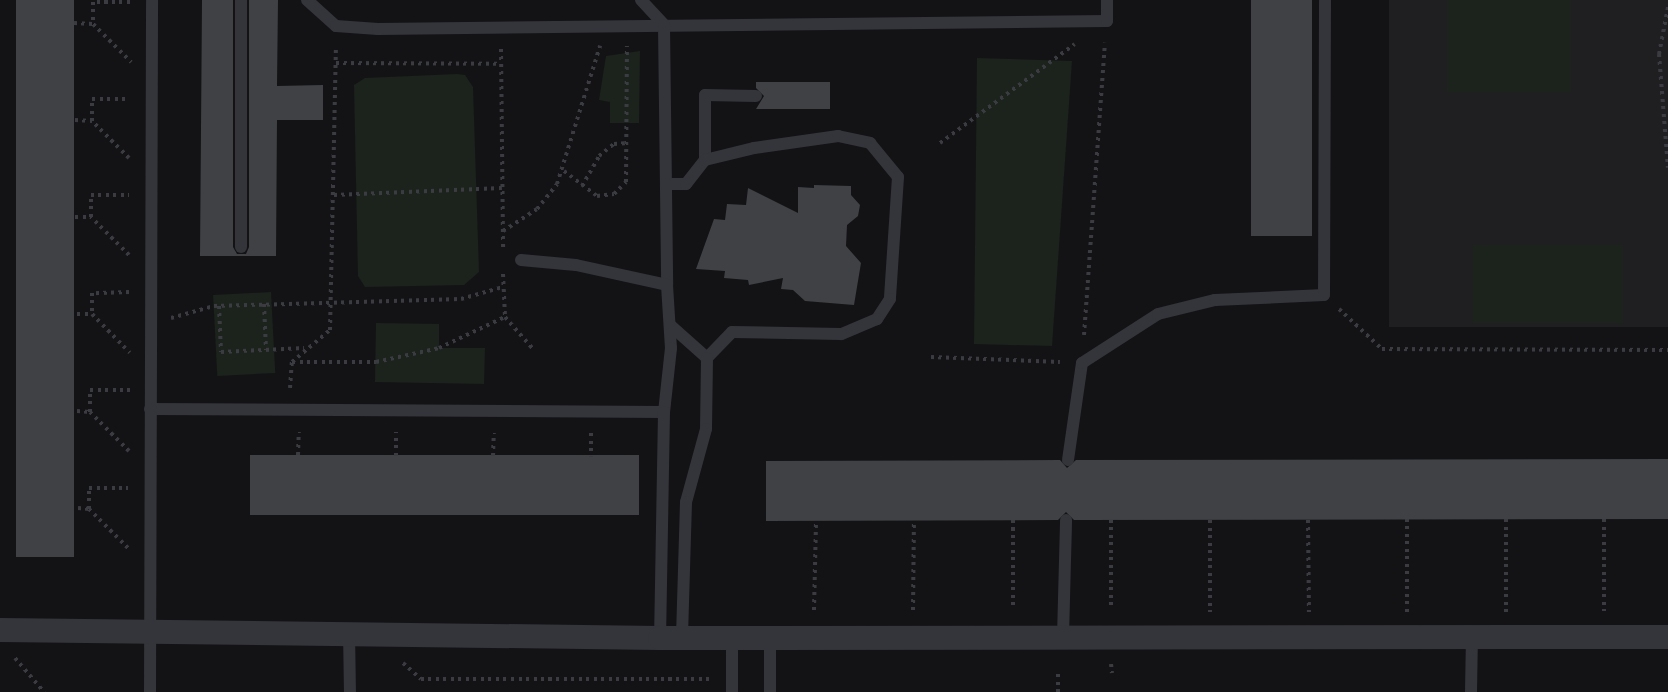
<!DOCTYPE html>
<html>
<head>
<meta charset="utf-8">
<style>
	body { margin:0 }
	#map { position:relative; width:1668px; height:692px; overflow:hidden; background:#131315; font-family:"Roboto Condensed",sans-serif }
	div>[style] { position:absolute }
	.built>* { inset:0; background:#1f1f22; transform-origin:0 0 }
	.green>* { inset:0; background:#1b231c; transform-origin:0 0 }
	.building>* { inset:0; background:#3f4145; transform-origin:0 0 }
	.path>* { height:4px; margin-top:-2px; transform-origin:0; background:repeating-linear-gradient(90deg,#3a3c41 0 3px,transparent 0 7.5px) }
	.service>* { height:12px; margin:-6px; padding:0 6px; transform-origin:6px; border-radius:6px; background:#34353a }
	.minor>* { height:24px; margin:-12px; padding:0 12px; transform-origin:12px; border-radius:12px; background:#34353a }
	span { translate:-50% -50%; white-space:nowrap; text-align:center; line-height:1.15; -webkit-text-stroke:4.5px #0e0e10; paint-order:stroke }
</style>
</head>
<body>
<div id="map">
	<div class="built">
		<i style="left:1389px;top:0;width:279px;height:327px"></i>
	</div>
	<div class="green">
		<i style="left:1447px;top:0;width:124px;height:92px"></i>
		<i style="clip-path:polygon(640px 51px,639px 123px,610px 123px,610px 102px,599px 100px,606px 56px)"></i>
		<i style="clip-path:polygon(977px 58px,1072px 61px,1052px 346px,974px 344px)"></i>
		<i style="clip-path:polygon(457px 74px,465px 75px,473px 87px,479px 272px,464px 285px,365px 287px,358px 276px,354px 85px,365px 78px)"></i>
		<i style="left:1623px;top:245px;width:78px;height:150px;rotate:90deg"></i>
		<i style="left:271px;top:292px;width:81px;height:58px;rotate:87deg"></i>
		<i style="clip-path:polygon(376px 323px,439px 324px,439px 348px,485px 348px,484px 384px,375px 382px)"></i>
	</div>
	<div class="building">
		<i style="left:16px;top:0;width:58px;height:557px"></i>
		<i style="clip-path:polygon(202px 0,233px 0,233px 247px,237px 254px,246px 254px,249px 247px,249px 0,278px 0,277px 86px,323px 85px,323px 120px,277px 120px,276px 256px,200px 256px)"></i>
		<i style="left:1251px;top:0;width:61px;height:236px"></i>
		<i style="clip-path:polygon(756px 82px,830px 82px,830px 109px,756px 109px,764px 96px,756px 88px)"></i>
		<i style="clip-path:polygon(814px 185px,851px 186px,851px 195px,860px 205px,858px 216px,847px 225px,846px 246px,861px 263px,854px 305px,805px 301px,793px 290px,781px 289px,783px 278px,749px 285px,748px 280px,724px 278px,725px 271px,696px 269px,714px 219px,725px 220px,727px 204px,746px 205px,748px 188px,798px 213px,798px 187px,814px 188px)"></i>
		<i style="left:250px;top:455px;width:389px;height:60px"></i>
		<i style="clip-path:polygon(1668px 459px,1668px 519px,1074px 520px,1066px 512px,1058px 520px,766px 521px,766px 461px,1060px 460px,1067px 468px,1076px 460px)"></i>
	</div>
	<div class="path">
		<i style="left:130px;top:2px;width:37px;rotate:180deg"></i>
		<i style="left:93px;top:2px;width:22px;rotate:90deg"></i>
		<i style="left:93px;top:24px;width:54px;rotate:45deg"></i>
		<i style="left:1668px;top:7px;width:48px;rotate:100.8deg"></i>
		<i style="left:1659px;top:54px;width:114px;rotate:85.5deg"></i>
		<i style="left:74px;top:23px;width:19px;rotate:3deg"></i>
		<i style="left:501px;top:49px;width:199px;rotate:89.4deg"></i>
		<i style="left:336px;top:63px;width:165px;rotate:0.3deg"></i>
		<i style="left:75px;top:120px;width:17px;rotate:3deg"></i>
		<i style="left:940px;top:143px;width:167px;rotate:-36.3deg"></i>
		<i style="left:129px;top:158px;width:52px;rotate:-135deg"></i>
		<i style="left:92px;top:121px;width:22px;rotate:-90deg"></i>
		<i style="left:92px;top:99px;width:38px"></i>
		<i style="left:564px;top:171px;width:41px;rotate:37.1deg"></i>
		<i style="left:597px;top:196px;width:17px;rotate:-7deg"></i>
		<i style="left:614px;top:194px;width:17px;rotate:-45deg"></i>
		<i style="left:626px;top:182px;width:136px;rotate:-89.6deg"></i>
		<i style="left:582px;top:186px;width:34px;rotate:-60deg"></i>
		<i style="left:599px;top:156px;width:19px;rotate:-39deg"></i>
		<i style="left:614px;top:144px;width:14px;rotate:-4deg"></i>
		<i style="left:334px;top:195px;width:168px;rotate:-2.4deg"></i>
		<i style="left:75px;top:217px;width:16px"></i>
		<i style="left:503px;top:231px;width:40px;rotate:-32.9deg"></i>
		<i style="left:537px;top:209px;width:32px;rotate:-51deg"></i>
		<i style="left:557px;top:184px;width:145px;rotate:-72.7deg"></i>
		<i style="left:129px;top:255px;width:54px;rotate:-135deg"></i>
		<i style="left:91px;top:217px;width:22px;rotate:-90deg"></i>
		<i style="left:91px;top:195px;width:38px"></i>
		<i style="left:503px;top:274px;width:43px;rotate:87.3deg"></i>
		<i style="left:505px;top:317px;width:44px;rotate:48.7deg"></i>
		<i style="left:129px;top:292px;width:37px;rotate:178deg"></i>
		<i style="left:92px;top:293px;width:21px;rotate:90deg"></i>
		<i style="left:92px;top:314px;width:54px;rotate:45.7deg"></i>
		<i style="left:264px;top:304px;width:46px;rotate:87.5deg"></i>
		<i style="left:219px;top:306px;width:46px;rotate:87.5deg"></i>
		<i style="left:221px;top:352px;width:83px;rotate:-2.8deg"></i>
		<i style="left:1339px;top:309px;width:59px;rotate:42.9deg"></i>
		<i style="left:1382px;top:349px;width:286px;rotate:0.2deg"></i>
		<i style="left:77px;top:314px;width:15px"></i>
		<i style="left:171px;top:318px;width:45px;rotate:-15.6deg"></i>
		<i style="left:214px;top:306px;width:247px;rotate:-1.6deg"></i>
		<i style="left:461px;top:299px;width:44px;rotate:-15.9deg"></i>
		<i style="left:1084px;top:335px;width:293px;rotate:-85.9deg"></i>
		<i style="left:931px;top:357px;width:129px;rotate:2.2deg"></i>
		<i style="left:292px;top:362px;width:84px"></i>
		<i style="left:376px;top:362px;width:65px;rotate:-12.5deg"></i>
		<i style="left:439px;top:348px;width:73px;rotate:-25.2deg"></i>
		<i style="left:290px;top:388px;width:26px;rotate:-86deg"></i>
		<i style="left:292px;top:362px;width:50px;rotate:-40.1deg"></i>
		<i style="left:330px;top:330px;width:282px;rotate:-88.8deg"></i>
		<i style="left:77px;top:411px;width:13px;rotate:4deg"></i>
		<i style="left:591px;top:433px;width:24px;rotate:90deg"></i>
		<i style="left:129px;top:451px;width:55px;rotate:-135deg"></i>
		<i style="left:90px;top:412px;width:22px;rotate:-90deg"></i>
		<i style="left:90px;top:390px;width:41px"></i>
		<i style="left:298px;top:455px;width:23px;rotate:-88deg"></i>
		<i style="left:396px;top:456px;width:24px;rotate:-90deg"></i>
		<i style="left:493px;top:456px;width:23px;rotate:-88deg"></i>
		<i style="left:78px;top:508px;width:11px;rotate:5deg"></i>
		<i style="left:1407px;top:519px;width:93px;rotate:90deg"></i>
		<i style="left:1604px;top:519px;width:92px;rotate:90deg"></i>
		<i style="left:1013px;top:520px;width:90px;rotate:90deg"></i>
		<i style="left:1111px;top:520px;width:89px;rotate:90deg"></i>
		<i style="left:1210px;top:520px;width:92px;rotate:90deg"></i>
		<i style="left:1308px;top:520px;width:92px;rotate:89.4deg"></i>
		<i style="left:128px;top:548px;width:55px;rotate:-135deg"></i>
		<i style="left:89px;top:509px;width:21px;rotate:-90deg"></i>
		<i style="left:89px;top:488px;width:39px"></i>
		<i style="left:814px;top:610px;width:89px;rotate:-88.7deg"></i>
		<i style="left:913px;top:610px;width:90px;rotate:-89.4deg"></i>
		<i style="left:1506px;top:612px;width:93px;rotate:-90deg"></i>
		<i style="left:15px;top:658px;width:45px;rotate:49.5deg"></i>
		<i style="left:403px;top:663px;width:24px;rotate:42deg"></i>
		<i style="left:421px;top:679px;width:290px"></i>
		<i style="left:1111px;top:664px;width:9px;rotate:84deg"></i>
		<i style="left:1058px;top:692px;width:20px;rotate:-90deg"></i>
	</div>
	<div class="service">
		<i style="left:307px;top:0;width:39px;rotate:42deg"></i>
		<i style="left:336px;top:26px;width:42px;rotate:4.1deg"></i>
		<i style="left:378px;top:29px;width:729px;rotate:-0.63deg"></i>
		<i style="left:1107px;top:21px;width:21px;rotate:-90deg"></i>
		<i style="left:641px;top:0;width:34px;rotate:47deg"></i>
		<i style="left:664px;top:25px;width:260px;rotate:89.3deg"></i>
		<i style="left:667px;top:285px;width:63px;rotate:86.4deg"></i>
		<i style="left:671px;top:348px;width:64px;rotate:96.2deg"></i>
		<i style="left:705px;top:160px;width:65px;rotate:-90deg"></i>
		<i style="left:705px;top:95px;width:51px;rotate:1.1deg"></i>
		<i style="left:666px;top:184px;width:20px"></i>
		<i style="left:686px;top:184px;width:31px;rotate:-52deg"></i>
		<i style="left:705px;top:160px;width:50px;rotate:-13.8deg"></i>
		<i style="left:754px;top:148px;width:85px;rotate:-8.1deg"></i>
		<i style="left:838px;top:136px;width:33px;rotate:12deg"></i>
		<i style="left:870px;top:143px;width:44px;rotate:50.5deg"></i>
		<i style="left:898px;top:177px;width:122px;rotate:93.8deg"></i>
		<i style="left:890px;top:299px;width:24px;rotate:123deg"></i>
		<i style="left:877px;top:319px;width:39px;rotate:157deg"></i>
		<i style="left:841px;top:334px;width:109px;rotate:-178.9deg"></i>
		<i style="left:732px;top:332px;width:36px;rotate:134deg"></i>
		<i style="left:241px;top:247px;width:247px;rotate:-90deg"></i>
		<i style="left:521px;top:260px;width:55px;rotate:5.2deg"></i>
		<i style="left:576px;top:265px;width:93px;rotate:12.4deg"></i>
		<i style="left:670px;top:325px;width:50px;rotate:41.7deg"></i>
		<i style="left:707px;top:358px;width:71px;rotate:90.8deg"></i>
		<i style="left:706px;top:429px;width:76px;rotate:105.3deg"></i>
		<i style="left:686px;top:502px;width:135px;rotate:91.7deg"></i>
		<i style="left:150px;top:409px;width:514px;rotate:0.33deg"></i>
		<i style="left:664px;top:412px;width:226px;rotate:91deg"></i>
		<i style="left:1068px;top:460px;width:98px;rotate:-81.8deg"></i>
		<i style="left:1082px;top:363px;width:90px;rotate:-32.8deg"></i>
		<i style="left:1158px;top:314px;width:59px;rotate:-13.8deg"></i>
		<i style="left:1215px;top:300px;width:109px;rotate:-2.6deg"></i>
		<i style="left:1324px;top:295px;width:295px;rotate:-89.8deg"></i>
		<i style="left:349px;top:631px;width:61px;rotate:89.1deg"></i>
		<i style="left:1063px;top:637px;width:117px;rotate:-88.5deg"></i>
		<i style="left:150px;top:692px;width:692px;rotate:-89.83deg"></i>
		<i style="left:732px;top:692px;width:55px;rotate:-90deg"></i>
		<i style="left:770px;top:692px;width:56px;rotate:-90deg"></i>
		<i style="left:1471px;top:692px;width:55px;rotate:-89deg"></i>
	</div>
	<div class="minor">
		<i style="left:0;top:630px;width:660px;rotate:0.69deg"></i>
		<i style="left:660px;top:638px;width:1008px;rotate:-0.06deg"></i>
	</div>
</div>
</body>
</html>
